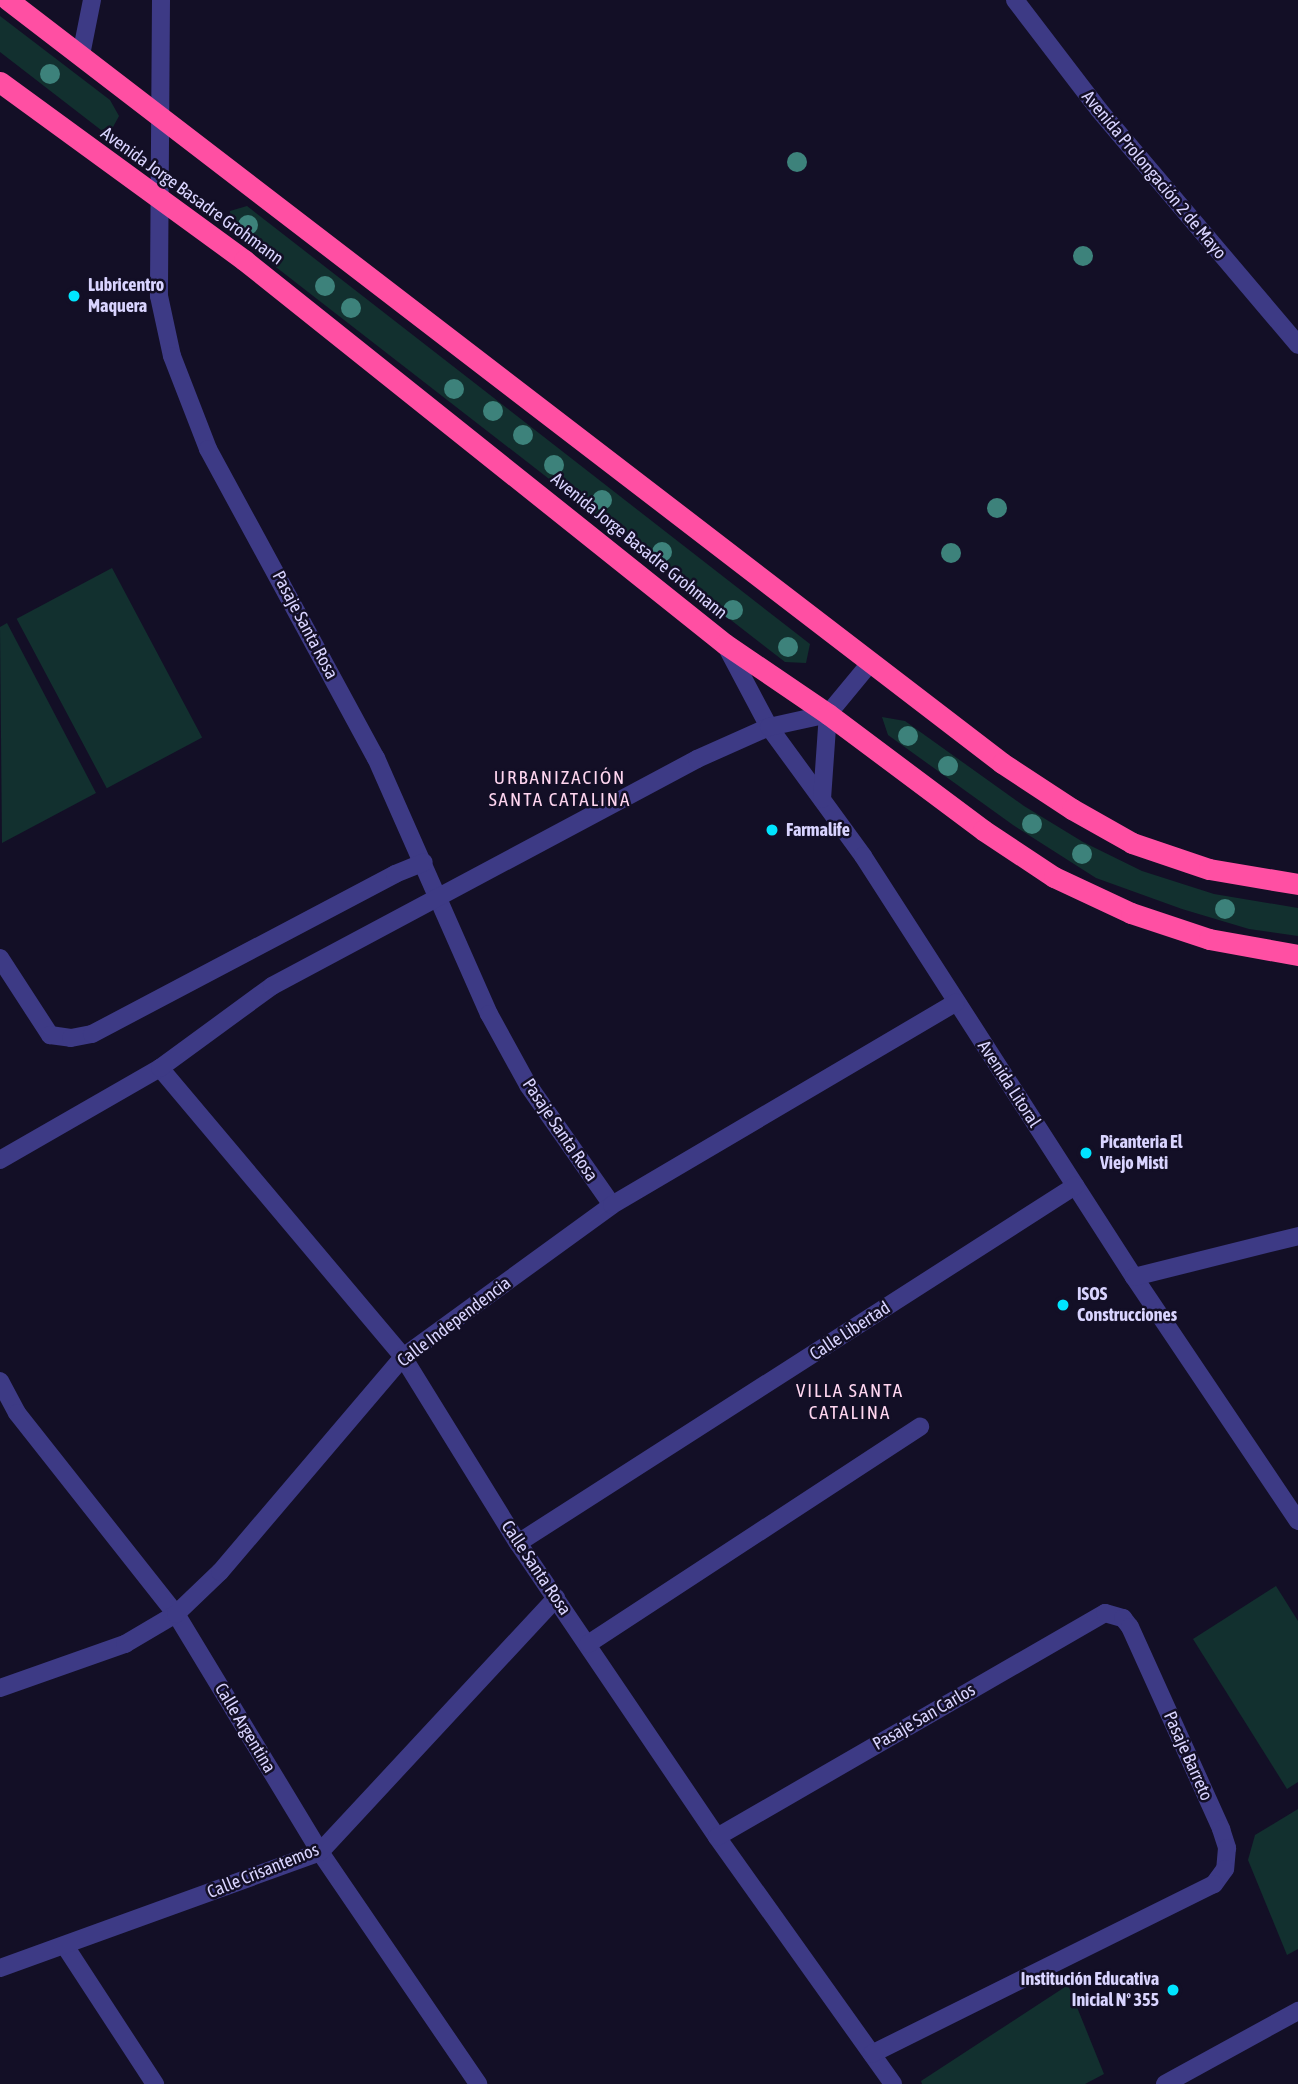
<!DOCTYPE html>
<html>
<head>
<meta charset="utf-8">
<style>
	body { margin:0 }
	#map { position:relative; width:1298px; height:2084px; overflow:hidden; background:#130f26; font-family:"Asap Condensed",sans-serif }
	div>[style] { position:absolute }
	.green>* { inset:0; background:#12302f; transform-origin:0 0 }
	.minor>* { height:18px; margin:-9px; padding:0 9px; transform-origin:9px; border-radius:9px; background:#3d3a85 }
	.highway>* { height:21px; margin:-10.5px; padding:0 10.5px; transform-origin:10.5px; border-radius:10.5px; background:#ff4fa3 }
	.trees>* { width:20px; height:20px; margin:-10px; border-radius:50%; background:#3d827b }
	.dots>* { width:19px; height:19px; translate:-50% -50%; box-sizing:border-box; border:4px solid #130f26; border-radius:50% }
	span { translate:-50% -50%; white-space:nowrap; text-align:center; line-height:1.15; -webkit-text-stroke:5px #130f26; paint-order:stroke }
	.street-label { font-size:18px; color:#d9d4ff }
	.poi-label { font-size:18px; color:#d9d4ff; font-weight:700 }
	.left { translate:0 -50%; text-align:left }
	.right { translate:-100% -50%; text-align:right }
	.neighbourhood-label { font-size:19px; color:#ffd6f0; letter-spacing:2px }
</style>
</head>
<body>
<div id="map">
	<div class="green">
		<i style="clip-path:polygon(0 16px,110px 100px,119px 116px,113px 127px,101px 130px,0 52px)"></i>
		<i style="clip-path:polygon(247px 206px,810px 644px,806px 663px,785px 662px,232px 233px,230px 211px)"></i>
		<i style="left:112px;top:568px;width:192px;height:108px;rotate:62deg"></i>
		<i style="clip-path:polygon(7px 623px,96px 793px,2px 843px,0 627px)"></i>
		<i style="clip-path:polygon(882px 717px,905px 721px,1024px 806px,1083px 842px,1142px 871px,1214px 894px,1298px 908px,1298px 936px,1249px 929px,1182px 909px,1096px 878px,1013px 825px,888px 735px)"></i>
		<i style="clip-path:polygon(1276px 1586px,1298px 1621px,1298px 1782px,1287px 1789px,1193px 1639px)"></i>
		<i style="clip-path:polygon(1298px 1809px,1298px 1949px,1287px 1955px,1248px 1860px,1255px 1835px)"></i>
		<i style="clip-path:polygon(1068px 1985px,1104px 2074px,1085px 2084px,922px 2084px,921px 2081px)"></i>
	</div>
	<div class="minor">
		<i style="left:161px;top:0;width:296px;rotate:90.4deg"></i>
		<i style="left:159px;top:296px;width:61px;rotate:77.8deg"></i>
		<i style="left:172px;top:356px;width:100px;rotate:68.8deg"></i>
		<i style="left:208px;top:449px;width:352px;rotate:61.5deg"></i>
		<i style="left:376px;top:758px;width:280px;rotate:66.2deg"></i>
		<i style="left:489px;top:1014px;width:81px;rotate:61.2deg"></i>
		<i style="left:528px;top:1085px;width:146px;rotate:55deg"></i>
		<i style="left:1015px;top:0;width:138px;rotate:52.6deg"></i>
		<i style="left:1099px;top:110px;width:308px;rotate:49.7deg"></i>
		<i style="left:81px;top:55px;width:56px;rotate:-78.7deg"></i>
		<i style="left:725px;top:644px;width:94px;rotate:62.1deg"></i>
		<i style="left:769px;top:727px;width:160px;rotate:53.9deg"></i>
		<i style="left:863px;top:856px;width:501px;rotate:57.23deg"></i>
		<i style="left:1134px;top:1277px;width:294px;rotate:56.1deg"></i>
		<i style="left:822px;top:799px;width:85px;rotate:-86deg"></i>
		<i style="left:828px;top:714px;width:67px;rotate:-50.4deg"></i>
		<i style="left:0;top:958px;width:92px;rotate:57deg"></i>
		<i style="left:50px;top:1035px;width:21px;rotate:8deg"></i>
		<i style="left:71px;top:1038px;width:21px;rotate:-11deg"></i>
		<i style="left:92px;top:1034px;width:343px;rotate:-27.8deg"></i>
		<i style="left:395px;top:874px;width:31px;rotate:-22deg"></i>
		<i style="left:160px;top:1068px;width:378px;rotate:49.9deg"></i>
		<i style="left:403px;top:1357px;width:219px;rotate:58.3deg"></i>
		<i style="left:518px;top:1543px;width:355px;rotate:55.9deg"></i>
		<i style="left:717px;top:1837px;width:303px;rotate:54.5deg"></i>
		<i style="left:0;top:1160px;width:185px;rotate:-29.9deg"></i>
		<i style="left:160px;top:1068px;width:139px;rotate:-36.2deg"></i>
		<i style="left:272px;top:986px;width:482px;rotate:-28.1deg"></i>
		<i style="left:697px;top:759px;width:79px;rotate:-24deg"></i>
		<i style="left:769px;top:727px;width:60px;rotate:-12.4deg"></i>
		<i style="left:1134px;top:1277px;width:169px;rotate:-14deg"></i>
		<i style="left:0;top:1381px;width:36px;rotate:62deg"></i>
		<i style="left:17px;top:1413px;width:256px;rotate:51.7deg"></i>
		<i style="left:176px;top:1614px;width:278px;rotate:58.8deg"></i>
		<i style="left:320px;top:1852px;width:281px;rotate:55.7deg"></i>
		<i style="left:518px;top:1543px;width:662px;rotate:-32.66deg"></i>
		<i style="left:588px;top:1644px;width:397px;rotate:-33.2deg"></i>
		<i style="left:0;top:1688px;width:133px;rotate:-19.4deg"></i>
		<i style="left:125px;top:1644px;width:59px;rotate:-30.5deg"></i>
		<i style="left:176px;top:1614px;width:61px;rotate:-43.7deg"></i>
		<i style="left:220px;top:1572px;width:282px;rotate:-49.6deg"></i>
		<i style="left:403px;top:1357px;width:258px;rotate:-36deg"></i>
		<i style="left:612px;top:1205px;width:399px;rotate:-30.5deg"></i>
		<i style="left:717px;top:1837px;width:448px;rotate:-30deg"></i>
		<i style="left:1105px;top:1613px;width:19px;rotate:16deg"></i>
		<i style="left:1123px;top:1618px;width:11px;rotate:52deg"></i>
		<i style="left:1130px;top:1627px;width:222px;rotate:65.7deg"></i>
		<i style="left:1221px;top:1829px;width:20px;rotate:72deg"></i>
		<i style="left:1227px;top:1848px;width:21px;rotate:95deg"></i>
		<i style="left:1225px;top:1869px;width:19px;rotate:126deg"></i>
		<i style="left:1214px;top:1884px;width:382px;rotate:153.6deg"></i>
		<i style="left:65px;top:1946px;width:165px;rotate:56.9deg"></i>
		<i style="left:0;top:1968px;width:340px;rotate:-19.9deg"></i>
		<i style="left:320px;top:1852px;width:347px;rotate:-47.1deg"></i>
		<i style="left:1165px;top:2084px;width:152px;rotate:-28.8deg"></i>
	</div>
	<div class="highway">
		<i style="left:8px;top:0;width:1253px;rotate:37.51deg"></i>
		<i style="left:1002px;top:763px;width:84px;rotate:33.3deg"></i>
		<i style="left:1072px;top:809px;width:69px;rotate:29.5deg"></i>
		<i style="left:1132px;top:843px;width:81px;rotate:18.7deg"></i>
		<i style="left:1209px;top:869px;width:90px;rotate:9.6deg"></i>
		<i style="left:0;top:82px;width:302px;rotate:36.1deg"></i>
		<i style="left:244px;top:260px;width:615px;rotate:38.6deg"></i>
		<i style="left:725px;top:644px;width:125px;rotate:34.2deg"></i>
		<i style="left:828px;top:714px;width:194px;rotate:36.8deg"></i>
		<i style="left:983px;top:830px;width:85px;rotate:33.5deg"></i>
		<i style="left:1054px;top:877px;width:85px;rotate:25.1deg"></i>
		<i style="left:1131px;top:913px;width:82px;rotate:18.4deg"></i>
		<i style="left:1209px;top:939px;width:90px;rotate:10.2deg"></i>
	</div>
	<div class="trees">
		<i style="left:50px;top:74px"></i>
		<i style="left:797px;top:162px"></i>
		<i style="left:248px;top:225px"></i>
		<i style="left:1083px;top:256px"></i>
		<i style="left:325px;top:286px"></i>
		<i style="left:351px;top:308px"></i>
		<i style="left:454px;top:389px"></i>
		<i style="left:493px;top:411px"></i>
		<i style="left:523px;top:435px"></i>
		<i style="left:554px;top:465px"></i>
		<i style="left:602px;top:500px"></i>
		<i style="left:997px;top:508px"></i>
		<i style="left:662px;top:552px"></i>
		<i style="left:951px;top:553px"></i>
		<i style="left:733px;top:610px"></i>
		<i style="left:788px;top:647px"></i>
		<i style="left:908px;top:736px"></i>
		<i style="left:948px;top:766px"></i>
		<i style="left:1032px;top:824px"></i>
		<i style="left:1082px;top:854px"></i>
		<i style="left:1225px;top:909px"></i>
	</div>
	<div class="dots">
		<i style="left:74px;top:296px;background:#00e5ff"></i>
		<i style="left:772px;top:830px;background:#00e5ff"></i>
		<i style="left:1086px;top:1153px;background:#00e5ff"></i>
		<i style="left:1063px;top:1305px;background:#00e5ff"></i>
		<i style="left:1173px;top:1990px;background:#00e5ff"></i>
	</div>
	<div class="street-label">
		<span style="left:1154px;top:175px;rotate:50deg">Avenida Prolongación 2 de Mayo</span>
		<span style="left:192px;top:196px;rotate:36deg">Avenida Jorge Basadre Grohmann</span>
		<span style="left:639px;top:546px;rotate:39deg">Avenida Jorge Basadre Grohmann</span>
		<span style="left:305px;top:625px;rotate:62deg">Pasaje Santa Rosa</span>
		<span style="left:1009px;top:1084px;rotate:57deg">Avenida Litoral</span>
		<span style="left:560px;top:1130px;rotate:56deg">Pasaje Santa Rosa</span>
		<span style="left:454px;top:1322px;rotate:-37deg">Calle Independencia</span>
		<span style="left:850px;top:1331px;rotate:-33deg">Calle Libertad</span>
		<span style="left:536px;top:1568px;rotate:56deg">Calle Santa Rosa</span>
		<span style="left:924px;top:1717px;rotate:-30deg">Pasaje San Carlos</span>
		<span style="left:245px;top:1728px;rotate:59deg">Calle Argentina</span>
		<span style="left:1188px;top:1756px;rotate:66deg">Pasaje Barreto</span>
		<span style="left:263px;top:1871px;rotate:-22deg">Calle Crisantemos</span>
	</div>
	<div class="poi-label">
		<span class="left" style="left:88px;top:296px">Lubricentro<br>Maquera</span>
		<span class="left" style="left:786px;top:830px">Farmalife</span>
		<span class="left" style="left:1100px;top:1153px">Picanteria El<br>Viejo Misti</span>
		<span class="left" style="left:1077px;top:1305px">ISOS<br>Construcciones</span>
		<span class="right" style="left:1159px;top:1990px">Institución Educativa<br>Inicial Nº 355</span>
	</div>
	<div class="neighbourhood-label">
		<span style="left:560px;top:789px">URBANIZACIÓN<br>SANTA CATALINA</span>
		<span style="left:850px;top:1402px">VILLA SANTA<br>CATALINA</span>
	</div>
</div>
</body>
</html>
